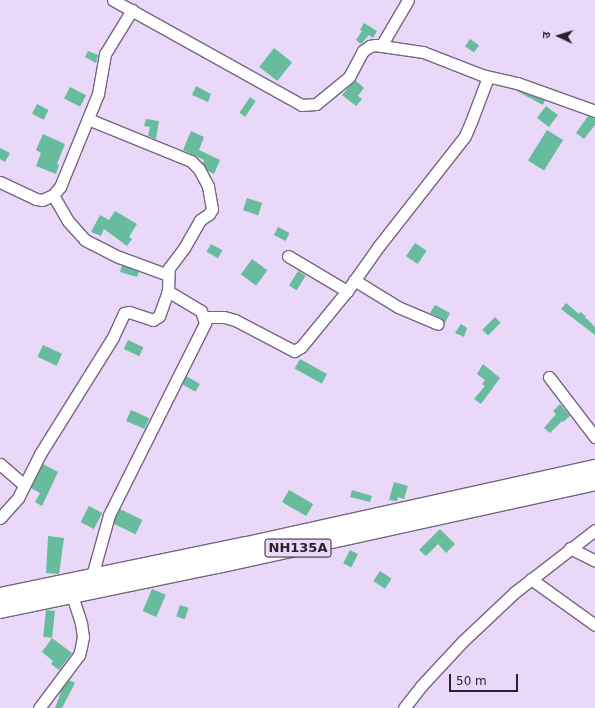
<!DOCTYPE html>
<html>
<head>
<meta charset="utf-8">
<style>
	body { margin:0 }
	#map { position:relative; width:595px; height:708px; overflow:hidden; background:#e9d8f8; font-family:"DejaVu Sans","Noto Sans Devanagari",sans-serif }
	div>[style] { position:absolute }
	.building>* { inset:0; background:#67bc9e; transform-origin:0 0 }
	.roads { filter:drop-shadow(1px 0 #766682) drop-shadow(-1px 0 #766682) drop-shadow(0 1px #766682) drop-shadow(0 -1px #766682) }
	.minor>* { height:11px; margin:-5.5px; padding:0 5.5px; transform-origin:5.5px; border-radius:5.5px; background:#fff }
	.highway>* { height:16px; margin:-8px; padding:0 8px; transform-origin:8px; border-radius:8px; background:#fff }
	span { translate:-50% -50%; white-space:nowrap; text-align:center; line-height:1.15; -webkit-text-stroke:3px #e9d8f8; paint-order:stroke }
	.shield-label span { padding:1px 3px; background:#e9d8f8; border:1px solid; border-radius:3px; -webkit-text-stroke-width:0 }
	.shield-label { font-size:13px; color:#29222e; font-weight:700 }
	.north { position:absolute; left:539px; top:16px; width:40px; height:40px; -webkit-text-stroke:3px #e9d8f8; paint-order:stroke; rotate:274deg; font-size:11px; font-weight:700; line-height:16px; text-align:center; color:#29222e }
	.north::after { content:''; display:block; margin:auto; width:14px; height:18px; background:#29222e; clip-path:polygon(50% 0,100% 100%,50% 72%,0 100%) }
	.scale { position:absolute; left:449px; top:674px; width:69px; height:18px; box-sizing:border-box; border:2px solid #29222e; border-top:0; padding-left:5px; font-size:12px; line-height:14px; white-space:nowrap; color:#29222e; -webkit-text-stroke:3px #e9d8f8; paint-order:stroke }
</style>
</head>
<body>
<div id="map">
	<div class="building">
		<i style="clip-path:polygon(364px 23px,377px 31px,373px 38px,369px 35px,361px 44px,356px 40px,362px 31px,360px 30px)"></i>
		<i style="left:470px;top:39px;width:11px;height:9px;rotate:34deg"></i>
		<i style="left:274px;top:48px;width:23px;height:24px;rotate:38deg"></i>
		<i style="clip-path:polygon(88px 51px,98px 55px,96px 63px,85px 57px)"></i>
		<i style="clip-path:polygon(355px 80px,364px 88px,358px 96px,362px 99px,356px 106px,342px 95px)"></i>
		<i style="clip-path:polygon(196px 86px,211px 94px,208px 102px,192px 95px)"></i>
		<i style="left:70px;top:87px;width:18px;height:13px;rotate:27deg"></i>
		<i style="clip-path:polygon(513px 89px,515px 90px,545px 100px,543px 105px)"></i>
		<i style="left:250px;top:97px;width:7px;height:19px;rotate:34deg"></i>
		<i style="left:37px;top:104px;width:13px;height:11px;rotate:27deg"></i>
		<i style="left:546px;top:106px;width:15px;height:15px;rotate:37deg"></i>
		<i style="clip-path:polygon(588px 116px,595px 118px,595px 125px,584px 139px,576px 133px)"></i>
		<i style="clip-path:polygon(146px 119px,159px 121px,156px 139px,148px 136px,150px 127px,144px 126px)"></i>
		<i style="left:547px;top:130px;width:19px;height:36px;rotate:32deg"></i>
		<i style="clip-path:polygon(191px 131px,204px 137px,199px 150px,220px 160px,214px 174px,208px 171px,203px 163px,204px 160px,183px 150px)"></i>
		<i style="clip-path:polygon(43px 134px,65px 144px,57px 164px,59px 165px,56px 174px,36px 166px,41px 153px,36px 150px)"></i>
		<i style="clip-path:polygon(0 148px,10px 153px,5px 162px,0 159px)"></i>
		<i style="left:247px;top:198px;width:16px;height:13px;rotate:18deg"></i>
		<i style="clip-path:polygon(115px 211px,137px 224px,129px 237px,132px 239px,127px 246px,104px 229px,101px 236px,91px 232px,100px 215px,109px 220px)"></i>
		<i style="left:278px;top:227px;width:13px;height:9px;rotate:27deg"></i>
		<i style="left:415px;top:243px;width:14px;height:16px;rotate:34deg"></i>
		<i style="left:211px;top:244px;width:13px;height:9px;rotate:29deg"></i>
		<i style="left:252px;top:259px;width:19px;height:19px;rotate:36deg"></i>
		<i style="clip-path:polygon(122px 265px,139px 272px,137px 277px,120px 272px)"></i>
		<i style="left:298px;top:271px;width:9px;height:17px;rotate:32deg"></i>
		<i style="clip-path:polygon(566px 303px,579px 314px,580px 312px,586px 316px,585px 317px,595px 327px,595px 335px,561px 309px)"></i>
		<i style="clip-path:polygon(435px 305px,450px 313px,445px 323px,441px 318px,430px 313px)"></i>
		<i style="left:495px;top:317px;width:8px;height:18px;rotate:45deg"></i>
		<i style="clip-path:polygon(461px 324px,467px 328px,464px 337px,455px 333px)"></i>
		<i style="left:128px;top:340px;width:17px;height:10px;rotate:25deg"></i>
		<i style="left:43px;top:345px;width:21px;height:13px;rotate:25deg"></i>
		<i style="left:300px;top:359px;width:31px;height:11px;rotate:29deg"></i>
		<i style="clip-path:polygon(483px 364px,500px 378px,481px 404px,474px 399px,485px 386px,482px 384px,485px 380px,477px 374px)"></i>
		<i style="left:186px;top:376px;width:16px;height:9px;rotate:30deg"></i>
		<i style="clip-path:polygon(560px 404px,570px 416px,563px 422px,562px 421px,550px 433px,544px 428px,556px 414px,553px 411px)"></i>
		<i style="left:131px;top:410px;width:20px;height:12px;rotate:24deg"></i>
		<i style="clip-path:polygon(43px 464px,58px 472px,42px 506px,35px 502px,40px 493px,31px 488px)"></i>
		<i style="clip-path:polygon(394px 482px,408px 486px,404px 499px,398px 497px,397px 501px,389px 500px)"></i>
		<i style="left:289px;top:490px;width:28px;height:14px;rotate:30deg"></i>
		<i style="clip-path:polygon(352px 490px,372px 496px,370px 502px,350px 497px)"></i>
		<i style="left:89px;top:506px;width:15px;height:18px;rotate:28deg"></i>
		<i style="left:120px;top:509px;width:25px;height:16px;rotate:26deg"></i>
		<i style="clip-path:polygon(440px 529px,455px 544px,446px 553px,438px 544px,426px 556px,419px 550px)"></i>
		<i style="clip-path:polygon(48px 536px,64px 538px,59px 574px,46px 573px)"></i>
		<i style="left:350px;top:550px;width:9px;height:15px;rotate:27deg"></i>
		<i style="left:380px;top:571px;width:14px;height:12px;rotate:34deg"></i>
		<i style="left:152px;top:589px;width:15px;height:24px;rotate:23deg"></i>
		<i style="left:180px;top:605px;width:9px;height:12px;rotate:18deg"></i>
		<i style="left:46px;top:610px;width:9px;height:27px;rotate:6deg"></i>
		<i style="clip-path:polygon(52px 638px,72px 653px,59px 670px,51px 664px,53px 661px,42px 652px)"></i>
		<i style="clip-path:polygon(69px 680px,75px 683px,62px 708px,55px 708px,62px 689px)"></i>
	</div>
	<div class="roads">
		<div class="minor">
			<i style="left:113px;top:0;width:216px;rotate:29.1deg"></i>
			<i style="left:302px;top:105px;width:14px;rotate:-4deg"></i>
			<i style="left:316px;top:104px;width:43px;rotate:-39.3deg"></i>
			<i style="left:349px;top:77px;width:30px;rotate:-62deg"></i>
			<i style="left:363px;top:51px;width:9px;rotate:-36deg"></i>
			<i style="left:370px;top:46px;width:5px;rotate:-11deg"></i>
			<i style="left:375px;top:45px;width:49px;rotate:8.3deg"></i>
			<i style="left:423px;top:52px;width:63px;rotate:21.3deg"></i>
			<i style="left:482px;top:75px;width:36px;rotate:13deg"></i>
			<i style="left:517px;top:83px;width:83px;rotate:19.7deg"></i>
			<i style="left:381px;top:46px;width:53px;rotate:-59.6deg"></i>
			<i style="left:0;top:182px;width:40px;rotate:25deg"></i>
			<i style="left:36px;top:199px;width:6px;rotate:9deg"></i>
			<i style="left:42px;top:200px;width:12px;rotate:-24deg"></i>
			<i style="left:53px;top:195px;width:11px;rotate:-49deg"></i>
			<i style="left:60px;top:187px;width:100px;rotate:-67.8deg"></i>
			<i style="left:98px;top:94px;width:41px;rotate:-80.1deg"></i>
			<i style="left:105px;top:54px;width:52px;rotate:-58.5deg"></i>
			<i style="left:53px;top:195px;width:30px;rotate:60deg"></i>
			<i style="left:68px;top:221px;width:25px;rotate:48deg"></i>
			<i style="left:85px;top:240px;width:38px;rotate:27deg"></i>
			<i style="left:119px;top:257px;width:52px;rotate:20.2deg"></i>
			<i style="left:288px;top:256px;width:69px;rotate:30.7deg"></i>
			<i style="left:347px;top:291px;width:54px;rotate:-54.8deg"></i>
			<i style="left:378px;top:247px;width:141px;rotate:-51.9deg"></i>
			<i style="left:465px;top:136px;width:15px;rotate:-67deg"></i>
			<i style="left:471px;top:122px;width:48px;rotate:-69.3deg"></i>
			<i style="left:354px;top:280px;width:52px;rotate:31.5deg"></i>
			<i style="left:398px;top:307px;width:43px;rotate:23deg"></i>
			<i style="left:205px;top:317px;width:19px"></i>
			<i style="left:224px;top:317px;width:11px;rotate:15deg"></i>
			<i style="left:235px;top:320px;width:67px;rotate:27.7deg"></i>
			<i style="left:294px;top:351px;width:8px;rotate:-30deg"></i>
			<i style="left:301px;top:347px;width:72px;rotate:-50.6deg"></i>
			<i style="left:549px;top:377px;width:76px;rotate:52.5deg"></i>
			<i style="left:0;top:464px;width:32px;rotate:41deg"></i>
			<i style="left:0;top:518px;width:27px;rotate:-48deg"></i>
			<i style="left:18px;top:498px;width:49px;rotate:-63.4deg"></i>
			<i style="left:40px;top:454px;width:138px;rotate:-58deg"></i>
			<i style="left:113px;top:337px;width:26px;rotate:-65deg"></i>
			<i style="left:124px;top:313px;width:5px;rotate:-11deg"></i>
			<i style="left:129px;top:312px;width:25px;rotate:18deg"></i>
			<i style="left:153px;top:320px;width:7px;rotate:-34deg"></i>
			<i style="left:159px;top:316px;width:27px;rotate:-70deg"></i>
			<i style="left:168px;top:291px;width:23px;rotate:-88deg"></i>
			<i style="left:169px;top:268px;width:25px;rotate:-53deg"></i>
			<i style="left:184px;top:248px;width:32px;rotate:-60deg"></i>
			<i style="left:200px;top:220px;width:11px;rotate:-34deg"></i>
			<i style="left:209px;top:214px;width:6px;rotate:-59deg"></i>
			<i style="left:212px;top:209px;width:23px;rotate:-100deg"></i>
			<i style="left:208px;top:186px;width:19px;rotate:-118deg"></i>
			<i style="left:199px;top:169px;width:11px;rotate:-135deg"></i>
			<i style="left:191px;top:161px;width:111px;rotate:-157.8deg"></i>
			<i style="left:570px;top:548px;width:28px;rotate:27deg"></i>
			<i style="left:92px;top:576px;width:63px;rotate:-74.4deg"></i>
			<i style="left:109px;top:515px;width:215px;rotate:-63.4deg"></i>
			<i style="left:205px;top:323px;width:13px;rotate:-108deg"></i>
			<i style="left:201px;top:311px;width:39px;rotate:-149deg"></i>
			<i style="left:531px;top:579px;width:79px;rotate:35.7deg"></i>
			<i style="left:39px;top:708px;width:66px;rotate:-53deg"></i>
			<i style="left:79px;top:655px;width:8px;rotate:-76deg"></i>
			<i style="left:81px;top:647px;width:10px;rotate:-79deg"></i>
			<i style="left:83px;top:637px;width:14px;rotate:-98deg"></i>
			<i style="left:81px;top:623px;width:29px;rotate:-108deg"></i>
			<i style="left:404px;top:708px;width:29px;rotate:-52deg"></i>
			<i style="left:422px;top:685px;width:60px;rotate:-47deg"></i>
			<i style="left:463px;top:641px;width:71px;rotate:-43.3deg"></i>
			<i style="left:515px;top:592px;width:101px;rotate:-37.8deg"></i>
		</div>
		<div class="highway">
			<i style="left:0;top:596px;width:252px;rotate:-11.7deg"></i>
			<i style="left:247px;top:545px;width:356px;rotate:-12.5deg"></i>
			<i style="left:0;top:610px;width:223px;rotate:-11.7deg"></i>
			<i style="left:218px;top:565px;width:386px;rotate:-12.4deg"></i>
		</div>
	</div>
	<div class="shield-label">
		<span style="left:298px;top:548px">NH135A</span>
	</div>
	<div class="north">उ</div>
	<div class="scale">50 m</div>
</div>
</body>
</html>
